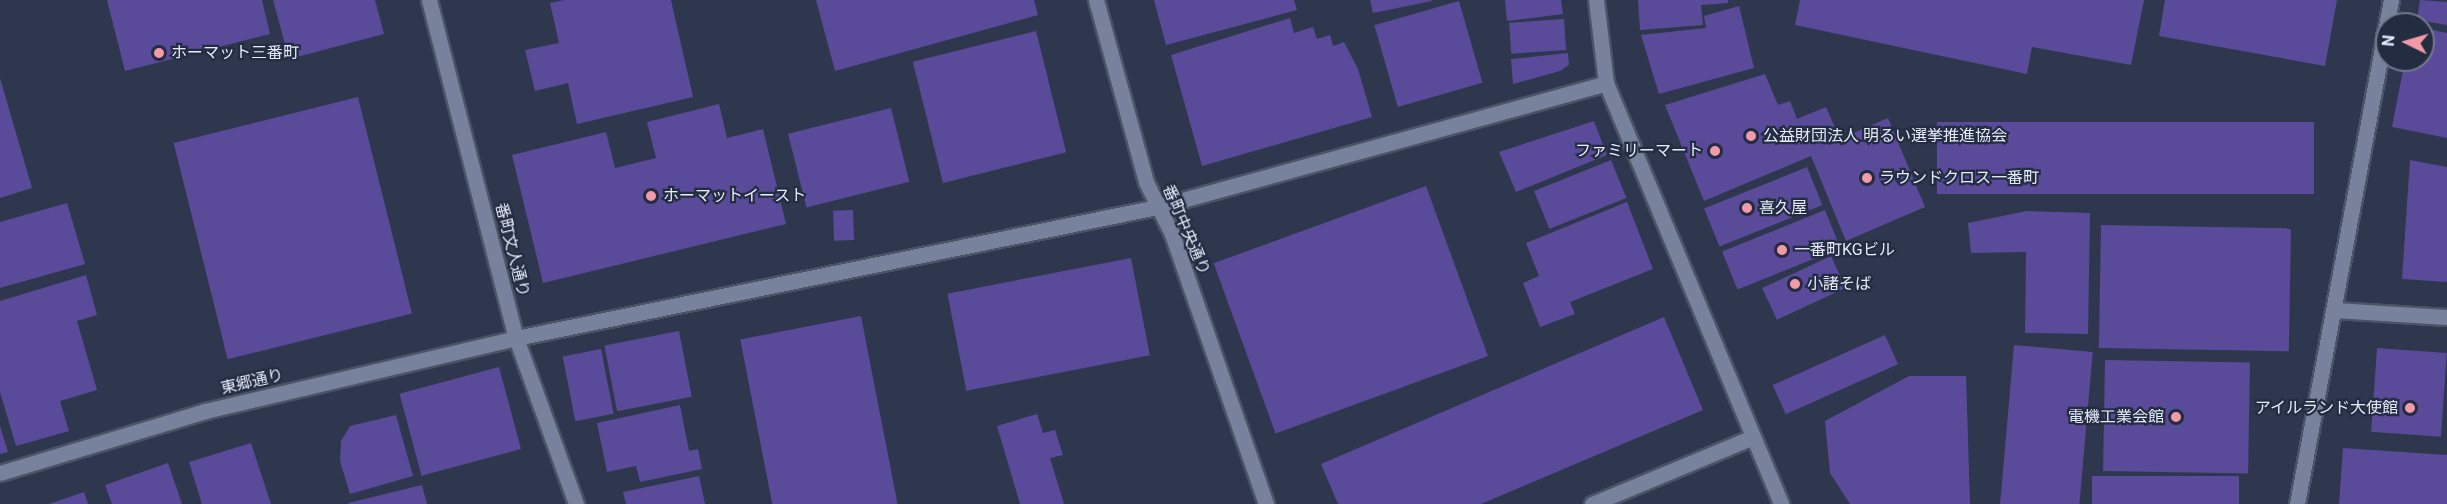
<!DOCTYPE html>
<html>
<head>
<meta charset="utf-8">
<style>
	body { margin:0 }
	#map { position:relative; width:2447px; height:504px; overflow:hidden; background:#2e374d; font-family:Roboto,"Noto Sans JP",sans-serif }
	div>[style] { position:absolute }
	.building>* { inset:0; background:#594b9a; transform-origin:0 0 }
	.roads { filter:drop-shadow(2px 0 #4c5366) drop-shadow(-2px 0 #4c5366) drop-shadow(0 2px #4c5366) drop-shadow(0 -2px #4c5366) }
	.minor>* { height:15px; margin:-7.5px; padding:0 7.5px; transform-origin:7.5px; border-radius:7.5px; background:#78829c }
	.tertiary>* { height:15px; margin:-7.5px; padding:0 7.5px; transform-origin:7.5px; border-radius:7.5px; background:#78829c }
	.dots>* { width:16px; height:16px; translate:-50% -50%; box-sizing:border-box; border:3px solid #242c42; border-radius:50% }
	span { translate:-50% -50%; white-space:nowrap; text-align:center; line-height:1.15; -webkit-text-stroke:4.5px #242c42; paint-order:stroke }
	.poi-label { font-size:16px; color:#e4eaf8 }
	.left { translate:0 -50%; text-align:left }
	.right { translate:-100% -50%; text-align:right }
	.street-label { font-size:16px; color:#e4eaf8 }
	.north { position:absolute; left:2375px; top:12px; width:60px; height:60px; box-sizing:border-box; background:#242c42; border:2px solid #71788b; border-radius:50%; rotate:275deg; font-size:16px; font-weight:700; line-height:24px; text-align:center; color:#e4eaf8 }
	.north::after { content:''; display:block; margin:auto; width:21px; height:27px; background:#f39aa8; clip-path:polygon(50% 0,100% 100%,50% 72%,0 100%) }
</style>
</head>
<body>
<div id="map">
	<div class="building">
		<i style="clip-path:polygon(107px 0,262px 0,270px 34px,125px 71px)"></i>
		<i style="clip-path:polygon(273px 0,375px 0,384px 34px,289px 59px)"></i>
		<i style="clip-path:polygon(564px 0,671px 0,693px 97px,577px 124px,568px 83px,535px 91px,525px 50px,559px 43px,550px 3px)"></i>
		<i style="clip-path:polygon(816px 0,1034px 0,1038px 15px,835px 71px)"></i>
		<i style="clip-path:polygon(1154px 0,1294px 0,1297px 10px,1166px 45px)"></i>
		<i style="clip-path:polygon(1370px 0,1431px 0,1432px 1px,1373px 13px)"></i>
		<i style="clip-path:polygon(1505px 0,1561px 0,1563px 14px,1507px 21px)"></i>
		<i style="clip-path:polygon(1638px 0,1728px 0,1728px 3px,1701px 5px,1703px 25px,1640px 30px)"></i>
		<i style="clip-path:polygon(1800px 0,2144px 0,2131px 65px,2032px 47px,2027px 74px,1795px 25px)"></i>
		<i style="clip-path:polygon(2165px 0,2337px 0,2325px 66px,2159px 36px)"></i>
		<i style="clip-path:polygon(2420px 0,2447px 2px,2447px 25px,2417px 20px)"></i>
		<i style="left:1459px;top:1px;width:85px;height:88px;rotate:74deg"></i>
		<i style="clip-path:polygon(1739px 6px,1754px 68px,1659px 94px,1641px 35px,1706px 28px,1704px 16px)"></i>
		<i style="clip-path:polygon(1290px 18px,1294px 33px,1313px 27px,1317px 39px,1330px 35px,1333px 46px,1344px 42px,1358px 69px,1372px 117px,1202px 166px,1171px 55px)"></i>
		<i style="left:1564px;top:19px;width:31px;height:55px;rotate:86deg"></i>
		<i style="clip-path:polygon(2423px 28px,2447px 33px,2447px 138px,2392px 127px,2405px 60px,2423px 60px)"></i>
		<i style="left:1036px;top:31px;width:125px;height:127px;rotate:76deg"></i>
		<i style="clip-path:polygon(1568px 53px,1569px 65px,1560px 71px,1513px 84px,1511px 59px)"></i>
		<i style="clip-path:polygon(1765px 74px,1778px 105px,1790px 101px,1797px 119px,1826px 107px,1840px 139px,1888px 118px,1925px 207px,1846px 241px,1811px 156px,1704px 201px,1665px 105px)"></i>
		<i style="clip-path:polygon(0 78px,32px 188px,0 198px)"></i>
		<i style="left:358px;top:97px;width:223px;height:190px;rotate:76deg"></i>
		<i style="clip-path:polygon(719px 104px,727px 138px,763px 129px,786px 224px,543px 283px,512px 155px,606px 132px,615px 168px,656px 158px,647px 122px)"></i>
		<i style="left:891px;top:108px;width:76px;height:106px;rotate:76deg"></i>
		<i style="clip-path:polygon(1594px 121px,1607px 155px,1516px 192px,1499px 152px)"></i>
		<i style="left:1937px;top:122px;width:377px;height:72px"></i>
		<i style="left:1611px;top:160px;width:41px;height:83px;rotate:68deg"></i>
		<i style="clip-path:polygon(2410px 160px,2447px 167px,2447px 282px,2402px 279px)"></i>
		<i style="left:1807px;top:167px;width:41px;height:111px;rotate:68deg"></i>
		<i style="left:1426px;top:186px;width:181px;height:226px;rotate:70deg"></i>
		<i style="clip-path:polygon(1627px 202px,1653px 269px,1570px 302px,1575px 314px,1540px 327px,1523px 283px,1539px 276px,1526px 243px)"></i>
		<i style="clip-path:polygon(67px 203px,85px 264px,0 288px,0 222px)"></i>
		<i style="left:853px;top:210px;width:30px;height:20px;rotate:88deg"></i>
		<i style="left:1825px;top:210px;width:41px;height:111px;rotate:68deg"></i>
		<i style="clip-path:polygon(2027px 211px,2090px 213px,2088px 334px,2025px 333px,2026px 252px,1971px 253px,1968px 223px)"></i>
		<i style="left:2101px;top:225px;width:190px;height:123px;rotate:1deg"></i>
		<i style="left:1831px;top:256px;width:35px;height:76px;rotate:65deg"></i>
		<i style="left:1131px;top:258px;width:99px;height:187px;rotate:79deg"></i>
		<i style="clip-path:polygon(86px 275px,97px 315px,77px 321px,97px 390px,60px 401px,69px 431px,16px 446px,0 392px,0 301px)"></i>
		<i style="left:861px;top:316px;width:191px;height:123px;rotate:79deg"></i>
		<i style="clip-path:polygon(1664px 317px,1703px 410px,1481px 504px,1338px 504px,1321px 464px)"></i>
		<i style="left:679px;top:331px;width:67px;height:76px;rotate:79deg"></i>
		<i style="left:1885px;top:335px;width:32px;height:123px;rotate:66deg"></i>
		<i style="left:2014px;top:345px;width:79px;height:160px;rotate:5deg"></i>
		<i style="left:2377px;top:348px;width:70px;height:84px;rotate:4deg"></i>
		<i style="left:601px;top:349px;width:66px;height:39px;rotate:79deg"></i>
		<i style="left:2105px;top:360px;width:145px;height:111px;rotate:1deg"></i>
		<i style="left:499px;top:367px;width:85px;height:103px;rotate:75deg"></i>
		<i style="clip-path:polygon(1909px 376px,1966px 376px,1970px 504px,1850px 504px,1830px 473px,1825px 421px)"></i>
		<i style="clip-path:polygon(680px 405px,689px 451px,698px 449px,702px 469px,640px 482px,636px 466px,607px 472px,597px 423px)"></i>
		<i style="clip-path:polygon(1037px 414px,1043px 433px,1055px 430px,1063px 455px,1050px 458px,1064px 504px,1020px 504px,997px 426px)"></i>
		<i style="clip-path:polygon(396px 415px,413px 476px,350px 494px,340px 461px,341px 441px,350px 426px)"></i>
		<i style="clip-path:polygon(0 426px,8px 452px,0 454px)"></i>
		<i style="clip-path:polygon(251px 443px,271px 504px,202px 504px,189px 462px)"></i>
		<i style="clip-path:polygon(2343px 448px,2447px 455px,2447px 504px,2339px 504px)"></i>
		<i style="clip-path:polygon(168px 463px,182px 504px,112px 504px,105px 485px)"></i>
		<i style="clip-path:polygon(699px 476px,705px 504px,626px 504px,623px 492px)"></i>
		<i style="left:2239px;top:476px;width:28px;height:147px;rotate:90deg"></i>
		<i style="clip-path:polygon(422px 485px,427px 504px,349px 504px,348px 503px)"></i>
		<i style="clip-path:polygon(84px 492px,88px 504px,49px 504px)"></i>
	</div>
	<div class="roads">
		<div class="minor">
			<i style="left:429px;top:0;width:349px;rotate:75.6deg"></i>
			<i style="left:516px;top:338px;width:177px;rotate:70.1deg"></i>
			<i style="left:1096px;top:0;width:189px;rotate:74.6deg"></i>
			<i style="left:1146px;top:182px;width:58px;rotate:63.4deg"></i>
			<i style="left:1172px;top:234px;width:286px;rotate:70.8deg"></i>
			<i style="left:2335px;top:310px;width:112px;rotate:3.6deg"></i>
			<i style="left:0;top:473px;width:214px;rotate:-16.8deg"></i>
			<i style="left:205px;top:411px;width:319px;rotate:-13.2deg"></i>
			<i style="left:516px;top:338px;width:654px;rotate:-11.55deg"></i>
			<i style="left:1157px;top:207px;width:466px;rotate:-15.4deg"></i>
			<i style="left:1592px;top:504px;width:174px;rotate:-22.6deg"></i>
			<i style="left:2297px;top:504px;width:513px;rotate:-79.44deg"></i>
		</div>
		<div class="tertiary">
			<i style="left:1596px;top:0;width:84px;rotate:83.1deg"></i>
			<i style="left:1606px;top:83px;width:456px;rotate:67.4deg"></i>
		</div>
	</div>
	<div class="dots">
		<i style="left:159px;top:53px;background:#f39aa8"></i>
		<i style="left:1751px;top:136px;background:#f39aa8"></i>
		<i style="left:1715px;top:151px;background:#f39aa8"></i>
		<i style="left:1867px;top:178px;background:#f39aa8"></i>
		<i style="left:651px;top:196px;background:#f39aa8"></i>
		<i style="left:1747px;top:208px;background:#f39aa8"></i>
		<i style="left:1782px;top:250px;background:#f39aa8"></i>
		<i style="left:1795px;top:284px;background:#f39aa8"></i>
		<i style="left:2410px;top:408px;background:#f39aa8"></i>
		<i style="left:2176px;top:417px;background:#f39aa8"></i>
	</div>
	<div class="poi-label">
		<span class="left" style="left:171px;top:53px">ホーマット三番町</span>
		<span class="left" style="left:1763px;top:136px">公益財団法人 明るい選挙推進協会</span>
		<span class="right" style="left:1703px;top:151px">ファミリーマート</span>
		<span class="left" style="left:1879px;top:178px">ラウンドクロス一番町</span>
		<span class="left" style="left:663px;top:196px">ホーマットイースト</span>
		<span class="left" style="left:1759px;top:208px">喜久屋</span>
		<span class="left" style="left:1794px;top:250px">一番町KGビル</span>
		<span class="left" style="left:1807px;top:284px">小諸そば</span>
		<span class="right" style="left:2398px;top:408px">アイルランド大使館</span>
		<span class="right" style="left:2164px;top:417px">電機工業会館</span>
	</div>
	<div class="street-label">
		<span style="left:1186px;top:230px;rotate:67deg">番町中央通り</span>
		<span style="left:512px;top:250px;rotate:76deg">番町文人通り</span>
		<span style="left:252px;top:382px;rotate:-13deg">東郷通り</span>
	</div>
	<div class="north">N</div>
</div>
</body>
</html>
